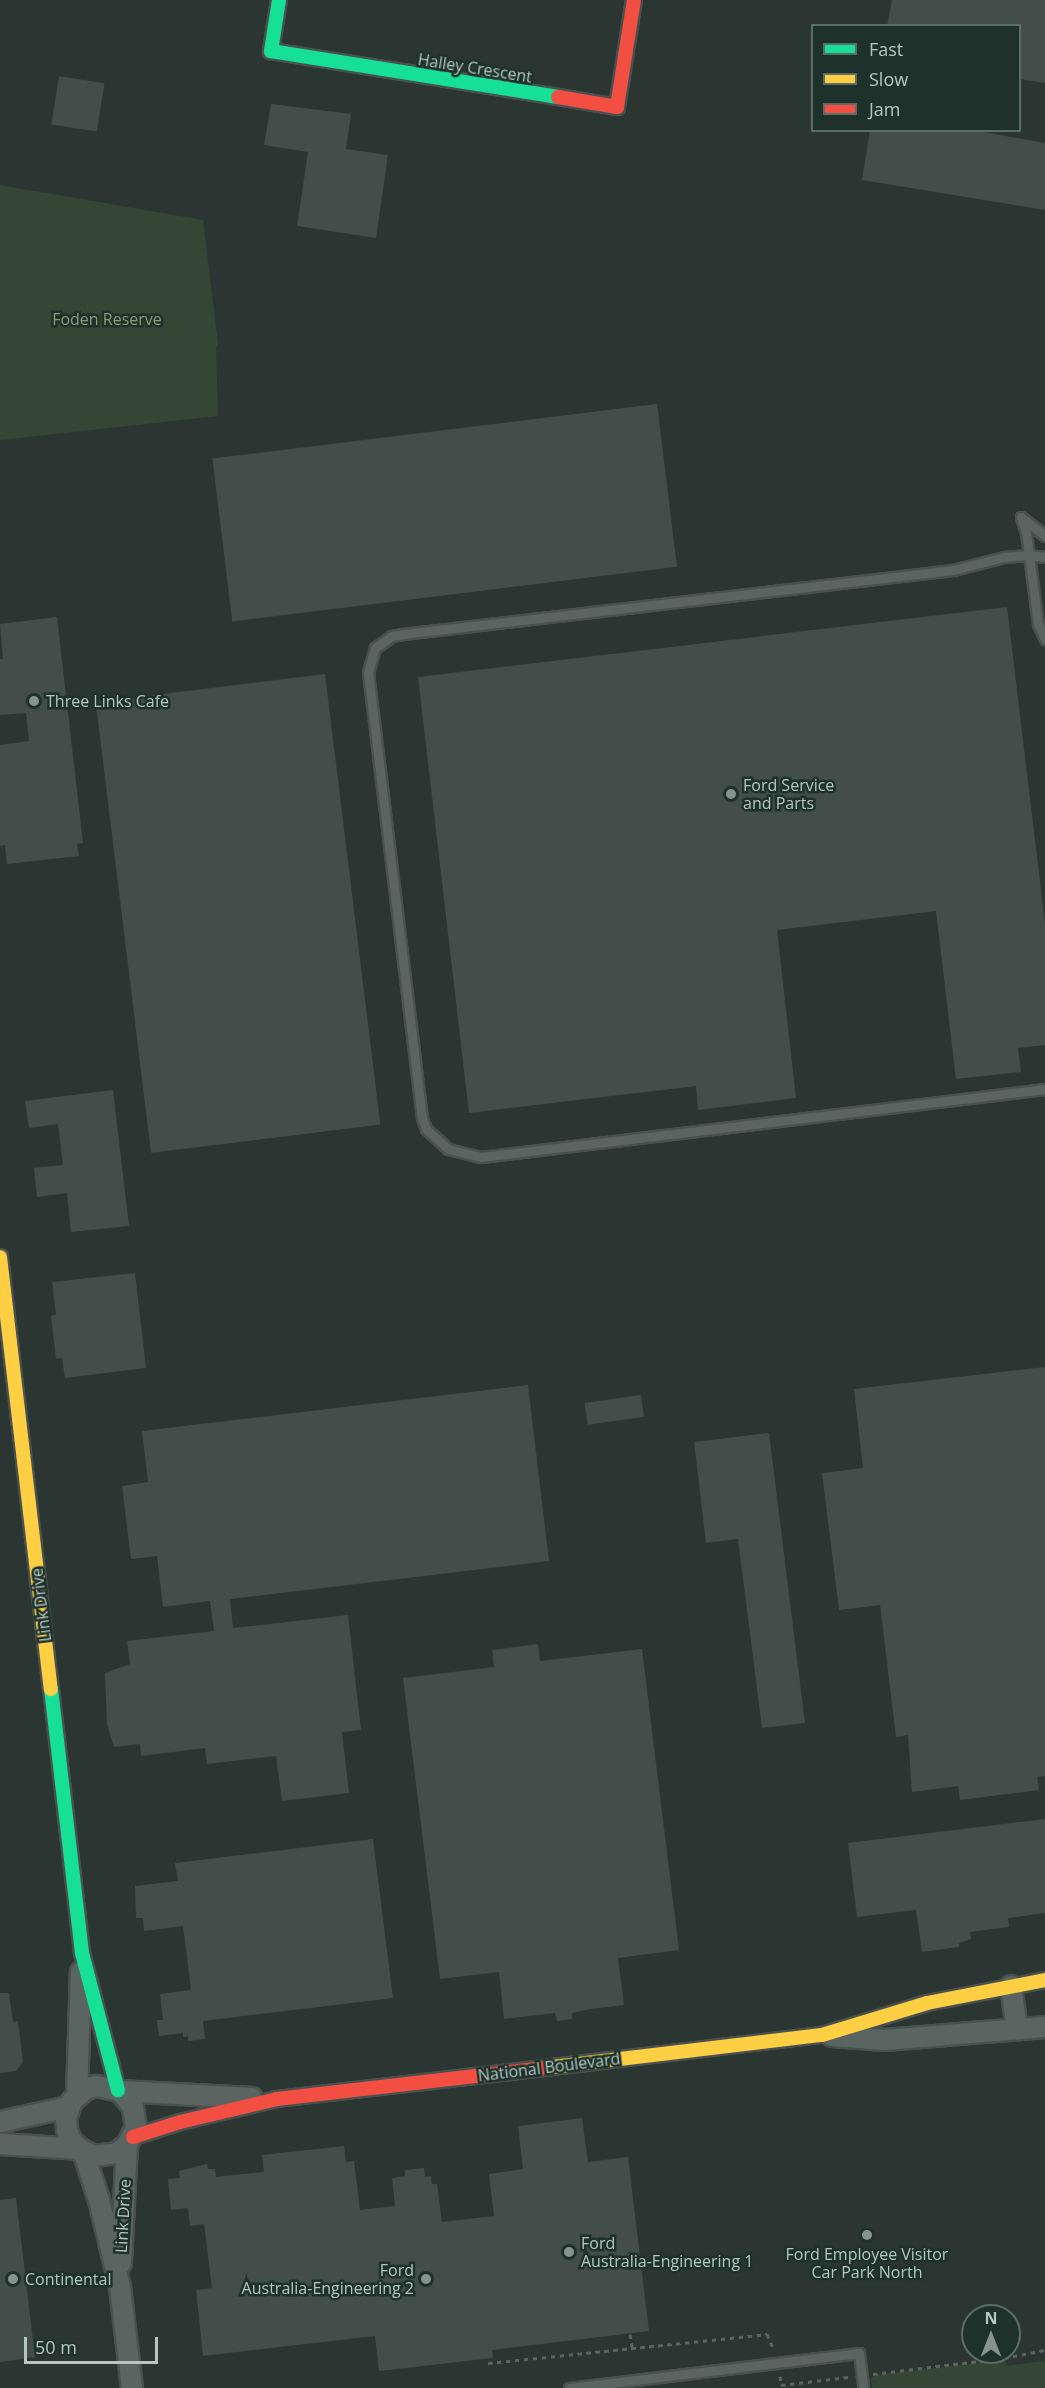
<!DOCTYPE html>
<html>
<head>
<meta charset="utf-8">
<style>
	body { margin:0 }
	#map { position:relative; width:1045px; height:2388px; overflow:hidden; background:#2b3633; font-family:"Open Sans",sans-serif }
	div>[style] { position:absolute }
	.green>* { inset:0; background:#354635 }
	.building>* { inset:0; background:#434d4a; transform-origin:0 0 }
	.path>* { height:3px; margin-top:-1.5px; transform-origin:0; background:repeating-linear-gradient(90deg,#5b6560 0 4.5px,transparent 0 9px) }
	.roads { filter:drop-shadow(2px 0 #49514f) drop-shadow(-2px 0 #49514f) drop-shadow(0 2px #49514f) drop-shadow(0 -2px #49514f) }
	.lane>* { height:9px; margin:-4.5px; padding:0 4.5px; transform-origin:4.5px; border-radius:4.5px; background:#5a6561 }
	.street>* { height:20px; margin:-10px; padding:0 10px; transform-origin:10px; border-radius:10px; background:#5a6561 }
	.fast>* { height:14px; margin:-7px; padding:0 7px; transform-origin:7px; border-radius:7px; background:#16e098 }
	.slow>* { height:14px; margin:-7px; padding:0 7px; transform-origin:7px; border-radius:7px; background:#ffcf43 }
	.jam>* { height:14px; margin:-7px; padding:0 7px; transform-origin:7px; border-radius:7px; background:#f24e42 }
	.dots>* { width:16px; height:16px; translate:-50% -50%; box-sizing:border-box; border:3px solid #1f312b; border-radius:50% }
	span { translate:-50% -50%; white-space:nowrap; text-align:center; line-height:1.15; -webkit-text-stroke:5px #1f312b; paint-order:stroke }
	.street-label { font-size:16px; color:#b5c7c2 }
	.park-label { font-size:16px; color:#8f9b75 }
	.poi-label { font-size:16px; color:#b5c7c2 }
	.left { translate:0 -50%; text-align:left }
	.right { translate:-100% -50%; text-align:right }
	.legend { position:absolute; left:811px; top:24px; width:210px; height:108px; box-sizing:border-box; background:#1f312b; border:2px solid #5b6d67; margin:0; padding:8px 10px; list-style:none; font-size:18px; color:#b5c7c2 }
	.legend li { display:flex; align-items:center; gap:12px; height:30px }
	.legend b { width:30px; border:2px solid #5b6d67 }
	.north { position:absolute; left:961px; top:2304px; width:60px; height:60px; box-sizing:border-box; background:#1f312b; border:2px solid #5b6d67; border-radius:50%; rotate:0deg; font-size:16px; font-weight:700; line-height:24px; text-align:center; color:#b5c7c2 }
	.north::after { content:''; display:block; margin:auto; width:21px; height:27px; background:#859490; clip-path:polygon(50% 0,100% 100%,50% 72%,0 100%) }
	.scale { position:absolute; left:24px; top:2337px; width:134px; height:27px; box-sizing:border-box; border:3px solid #b5c7c2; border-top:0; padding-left:8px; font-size:18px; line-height:21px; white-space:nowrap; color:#b5c7c2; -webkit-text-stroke:4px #1f312b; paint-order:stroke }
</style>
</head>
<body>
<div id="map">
	<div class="green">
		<i style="clip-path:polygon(0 185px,203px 220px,218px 344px,216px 348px,218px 416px,0 440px)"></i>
		<i style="clip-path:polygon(1005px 2360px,1006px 2366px,1045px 2361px,1045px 2388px,872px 2388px,871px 2378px,876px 2375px)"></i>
	</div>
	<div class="building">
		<i style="clip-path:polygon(892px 0,1045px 0,1045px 83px,1020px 79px,1020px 26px,887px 26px)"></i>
		<i style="left:59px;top:76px;width:46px;height:49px;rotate:9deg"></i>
		<i style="clip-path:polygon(271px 104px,351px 114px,346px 149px,388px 155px,376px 238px,297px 226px,308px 152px,264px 145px)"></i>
		<i style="clip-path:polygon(870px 130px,972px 130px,1045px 143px,1045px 210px,862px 180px)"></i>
		<i style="left:657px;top:404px;width:164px;height:448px;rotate:83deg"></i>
		<i style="clip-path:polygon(1007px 607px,1045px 923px,1045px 1045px,1018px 1048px,1021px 1072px,956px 1079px,936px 911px,777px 930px,796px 1098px,698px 1110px,696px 1086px,469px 1113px,418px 677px)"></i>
		<i style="clip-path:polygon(57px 617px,83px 843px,77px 844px,79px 856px,7px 864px,5px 845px,0 846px,0 745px,29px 741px,26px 713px,0 715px,0 659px,3px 659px,0 624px)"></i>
		<i style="left:325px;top:674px;width:454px;height:231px;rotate:83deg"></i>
		<i style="clip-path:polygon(113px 1090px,129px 1226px,71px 1232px,67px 1193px,37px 1197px,34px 1168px,63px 1165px,58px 1124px,29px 1128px,25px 1101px)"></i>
		<i style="clip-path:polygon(135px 1273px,146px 1368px,65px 1378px,62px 1358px,56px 1359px,51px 1316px,56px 1315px,52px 1282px)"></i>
		<i style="clip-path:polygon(1045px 1367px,1045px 1776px,1037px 1777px,1039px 1790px,960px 1800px,958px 1786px,912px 1792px,908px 1735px,896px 1737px,880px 1605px,839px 1610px,822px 1473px,863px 1468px,854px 1389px)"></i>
		<i style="clip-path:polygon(528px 1385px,549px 1561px,230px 1599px,233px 1628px,348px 1615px,361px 1730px,342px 1732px,349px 1793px,282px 1801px,276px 1756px,207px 1764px,205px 1748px,141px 1756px,140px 1744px,114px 1747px,107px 1724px,105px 1673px,130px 1664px,127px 1641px,214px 1631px,210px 1601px,163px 1607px,157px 1556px,131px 1559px,122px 1486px,148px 1482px,142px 1431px)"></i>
		<i style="left:641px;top:1395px;width:22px;height:57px;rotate:82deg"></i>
		<i style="clip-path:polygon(769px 1433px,805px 1723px,762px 1728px,738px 1539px,706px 1543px,694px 1442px)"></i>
		<i style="clip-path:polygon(538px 1644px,540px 1661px,642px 1649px,679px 1950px,618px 1958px,624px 2005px,590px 2009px,572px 2013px,572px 2019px,557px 2021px,555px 2013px,504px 2019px,499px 1972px,440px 1979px,403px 1678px,494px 1667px,492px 1650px)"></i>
		<i style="clip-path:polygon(1045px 1819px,1045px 1913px,1008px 1918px,1009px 1927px,970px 1932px,971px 1939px,959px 1943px,959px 1947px,922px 1952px,916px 1910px,857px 1917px,848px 1843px)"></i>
		<i style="clip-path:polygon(373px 1839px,393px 1998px,203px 2021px,205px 2039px,188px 2041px,188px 2036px,183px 2037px,183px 2033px,159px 2036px,157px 2020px,163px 2020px,160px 1994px,191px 1990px,183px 1926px,144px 1931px,143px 1918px,136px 1918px,135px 1886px,178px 1881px,175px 1863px)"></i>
		<i style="clip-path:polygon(0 1993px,9px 1993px,13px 2022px,18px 2021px,23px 2062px,16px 2071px,0 2073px)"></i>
		<i style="clip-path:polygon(582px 2118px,588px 2162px,628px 2157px,649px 2331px,492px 2350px,493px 2358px,379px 2371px,375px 2336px,203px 2356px,196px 2290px,212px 2288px,204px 2224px,190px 2226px,188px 2208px,171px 2210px,168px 2179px,180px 2178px,179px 2171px,207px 2164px,208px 2169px,215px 2169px,216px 2177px,264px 2172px,262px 2155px,344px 2146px,346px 2162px,354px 2161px,360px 2210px,395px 2206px,392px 2178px,405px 2176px,405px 2170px,424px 2168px,425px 2177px,431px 2176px,432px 2184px,437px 2184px,442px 2222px,494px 2216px,489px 2174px,523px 2169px,518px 2126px)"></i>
		<i style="clip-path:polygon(16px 2198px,35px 2357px,0 2362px,0 2200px)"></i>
	</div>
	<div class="path">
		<i style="left:630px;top:2334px;width:13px;rotate:81deg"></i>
		<i style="left:488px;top:2363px;width:281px;rotate:-5.9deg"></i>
		<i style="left:767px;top:2334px;width:17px;rotate:66deg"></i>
		<i style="left:873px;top:2374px;width:132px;rotate:-7deg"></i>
		<i style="left:1004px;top:2358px;width:42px;rotate:-11deg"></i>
		<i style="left:780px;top:2376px;width:9px;rotate:84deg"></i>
		<i style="left:781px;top:2385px;width:68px;rotate:-6.7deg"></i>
	</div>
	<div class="roads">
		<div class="lane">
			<i style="left:1021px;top:517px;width:16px;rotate:72deg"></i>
			<i style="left:1026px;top:532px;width:93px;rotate:82.6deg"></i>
			<i style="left:1038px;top:624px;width:17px;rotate:65deg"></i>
			<i style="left:1021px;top:517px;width:31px;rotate:38deg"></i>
			<i style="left:1045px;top:557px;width:17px;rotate:-173deg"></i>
			<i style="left:1028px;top:555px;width:24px;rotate:175deg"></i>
			<i style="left:1004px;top:557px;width:53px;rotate:165.7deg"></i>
			<i style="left:953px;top:570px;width:554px;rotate:173.36deg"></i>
			<i style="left:403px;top:634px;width:11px;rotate:170deg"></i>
			<i style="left:392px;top:636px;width:21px;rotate:145deg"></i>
			<i style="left:375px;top:648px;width:25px;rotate:106deg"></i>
			<i style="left:368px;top:672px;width:449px;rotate:83.1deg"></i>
			<i style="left:422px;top:1118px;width:12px;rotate:70deg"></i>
			<i style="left:426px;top:1129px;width:30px;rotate:42deg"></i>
			<i style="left:448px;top:1149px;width:34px;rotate:14deg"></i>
			<i style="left:481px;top:1157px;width:568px;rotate:-6.87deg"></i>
			<i style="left:569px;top:2388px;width:292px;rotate:-6.9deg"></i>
			<i style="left:859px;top:2353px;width:35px;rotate:83deg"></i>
		</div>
		<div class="street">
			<i style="left:1011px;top:1986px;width:44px;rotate:82.2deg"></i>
			<i style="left:832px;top:2036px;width:53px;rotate:4.3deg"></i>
			<i style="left:885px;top:2040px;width:161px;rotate:-4.6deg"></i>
			<i style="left:120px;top:2091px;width:132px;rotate:3deg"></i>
			<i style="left:77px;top:2096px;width:124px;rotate:-88.2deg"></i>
			<i style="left:0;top:2122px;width:71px;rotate:-12.3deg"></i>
			<i style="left:0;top:2144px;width:80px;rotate:3.6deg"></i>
			<i style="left:80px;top:2149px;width:16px;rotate:27deg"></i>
			<i style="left:94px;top:2156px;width:23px;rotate:-7deg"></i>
			<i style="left:117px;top:2153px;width:13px;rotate:-39deg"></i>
			<i style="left:127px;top:2145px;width:20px;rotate:-63deg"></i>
			<i style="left:136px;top:2127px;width:20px;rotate:-99deg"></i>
			<i style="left:133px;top:2107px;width:21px;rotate:-129deg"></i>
			<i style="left:120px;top:2091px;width:25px;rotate:-168deg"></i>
			<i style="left:96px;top:2086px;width:10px;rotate:163deg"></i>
			<i style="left:86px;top:2089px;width:18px;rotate:139deg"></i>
			<i style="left:72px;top:2101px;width:18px;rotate:109deg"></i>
			<i style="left:66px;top:2118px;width:12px;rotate:85deg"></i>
			<i style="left:67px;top:2130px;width:12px;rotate:70deg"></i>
			<i style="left:71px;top:2141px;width:12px;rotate:42deg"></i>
			<i style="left:83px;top:2151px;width:52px;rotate:71.9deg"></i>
			<i style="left:99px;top:2200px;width:89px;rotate:76.4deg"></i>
			<i style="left:120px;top:2287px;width:102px;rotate:83.2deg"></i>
			<i style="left:121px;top:2263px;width:118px;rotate:-87.1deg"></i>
		</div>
		<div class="fast">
			<i style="left:279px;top:0;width:52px;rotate:98.9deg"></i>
			<i style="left:271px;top:51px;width:291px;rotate:9.1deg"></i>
			<i style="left:51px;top:1689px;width:266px;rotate:83.3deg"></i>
			<i style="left:82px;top:1953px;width:142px;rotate:75.3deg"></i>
		</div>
		<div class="slow">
			<i style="left:0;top:1257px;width:435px;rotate:83.3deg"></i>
			<i style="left:544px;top:2068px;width:280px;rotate:-6.8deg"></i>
			<i style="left:822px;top:2035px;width:110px;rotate:-16.9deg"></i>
			<i style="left:927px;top:2003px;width:120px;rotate:-11deg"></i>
		</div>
		<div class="jam">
			<i style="left:558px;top:97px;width:60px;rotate:9.6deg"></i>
			<i style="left:617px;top:107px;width:108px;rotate:-81deg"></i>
			<i style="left:133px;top:2137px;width:49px;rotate:-17.7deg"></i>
			<i style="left:180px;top:2122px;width:100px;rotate:-13.3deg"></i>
			<i style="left:277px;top:2099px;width:269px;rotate:-6.6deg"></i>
		</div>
	</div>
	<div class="dots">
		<i style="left:34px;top:701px;background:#859490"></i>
		<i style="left:731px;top:794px;background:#859490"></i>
		<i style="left:867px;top:2235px;background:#859490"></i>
		<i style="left:569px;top:2252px;background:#859490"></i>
		<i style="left:13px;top:2279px;background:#859490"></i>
		<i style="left:426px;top:2279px;background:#859490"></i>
	</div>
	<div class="street-label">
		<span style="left:475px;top:68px;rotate:9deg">Halley Crescent</span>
		<span style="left:41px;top:1605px;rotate:-97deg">Link Drive</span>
		<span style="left:549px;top:2067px;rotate:-7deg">National Boulevard</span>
		<span style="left:123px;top:2216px;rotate:-87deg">Link Drive</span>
	</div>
	<div class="park-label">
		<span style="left:107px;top:319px">Foden Reserve</span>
	</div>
	<div class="poi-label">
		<span class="left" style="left:46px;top:701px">Three Links Cafe</span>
		<span class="left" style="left:743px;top:794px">Ford Service<br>and Parts</span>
		<span class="left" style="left:581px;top:2252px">Ford<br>Australia-Engineering 1</span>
		<span style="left:867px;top:2263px">Ford Employee Visitor<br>Car Park North</span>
		<span class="right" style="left:414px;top:2279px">Ford<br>Australia-Engineering 2</span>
		<span class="left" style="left:25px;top:2279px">Continental</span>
	</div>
	<ul class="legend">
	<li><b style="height:8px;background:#16e098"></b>Fast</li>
	<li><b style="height:8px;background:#ffcf43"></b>Slow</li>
	<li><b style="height:8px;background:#f24e42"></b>Jam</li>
	</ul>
	<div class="north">N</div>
	<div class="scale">50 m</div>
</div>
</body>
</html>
